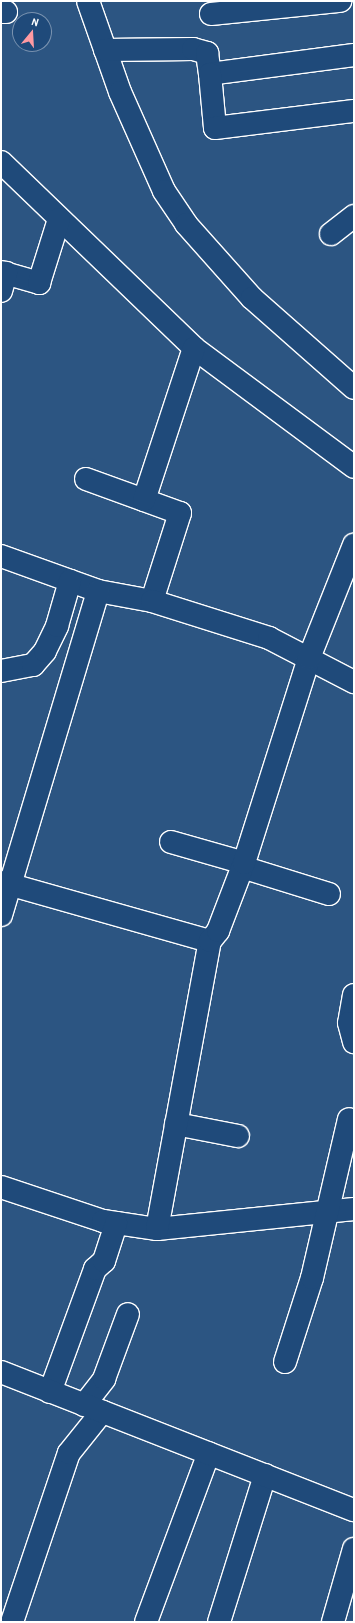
<!DOCTYPE html>
<html>
<head>
<meta charset="utf-8">
<style>
	body { margin:0 }
	#map { position:relative; width:355px; height:1623px; overflow:hidden; background:#2c5582; font-family:"Patrick Hand",sans-serif }
	div>[style] { position:absolute }
	.roads { filter:drop-shadow(1px 0 #fff) drop-shadow(-1px 0 #fff) drop-shadow(0 1px #fff) drop-shadow(0 -1px #fff) }
	.street>* { height:22px; margin:-11px; padding:0 11px; transform-origin:11px; border-radius:11px; background:#1f4a7a }
	.secondary>* { height:22px; margin:-11px; padding:0 11px; transform-origin:11px; border-radius:11px; background:#1f4a7a }
	span { translate:-50% -50%; white-space:nowrap; text-align:center; line-height:1.15; -webkit-text-stroke:3px #1f4a7a; paint-order:stroke }
	.frame { position:absolute; inset:0; border:2px solid #fff; pointer-events:none }
	.north { position:absolute; left:12px; top:12px; width:40px; height:40px; box-sizing:border-box; background:#1f4a7a; border:1px solid #7992af; border-radius:50%; rotate:18deg; font-size:11px; font-weight:700; line-height:16px; text-align:center; color:#fff }
	.north::after { content:''; display:block; margin:auto; width:14px; height:18px; background:#ff9aa2; clip-path:polygon(50% 0,100% 100%,50% 72%,0 100%) }
</style>
</head>
<body>
<div id="map">
	<div class="roads">
		<div class="street">
			<i style="left:88px;top:1px;width:96px;rotate:70.6deg"></i>
			<i style="left:120px;top:92px;width:108px;rotate:66deg"></i>
			<i style="left:164px;top:191px;width:40px;rotate:56deg"></i>
			<i style="left:186px;top:224px;width:99px;rotate:48.3deg"></i>
			<i style="left:252px;top:298px;width:136px;rotate:41.4deg"></i>
			<i style="left:1px;top:12px;width:5px"></i>
			<i style="left:211px;top:14px;width:130px;rotate:-5.8deg"></i>
			<i style="left:105px;top:50px;width:88px;rotate:-0.7deg"></i>
			<i style="left:193px;top:49px;width:15px;rotate:16deg"></i>
			<i style="left:207px;top:53px;width:21px;rotate:82deg"></i>
			<i style="left:354px;top:55px;width:145px;rotate:172.5deg"></i>
			<i style="left:210px;top:74px;width:54px;rotate:84.7deg"></i>
			<i style="left:215px;top:128px;width:140px;rotate:-7deg"></i>
			<i style="left:1px;top:162px;width:268px;rotate:43.9deg"></i>
			<i style="left:194px;top:348px;width:199px;rotate:36.6deg"></i>
			<i style="left:331px;top:234px;width:29px;rotate:-38deg"></i>
			<i style="left:1px;top:272px;width:40px;rotate:16deg"></i>
			<i style="left:39px;top:283px;width:67px;rotate:-72.6deg"></i>
			<i style="left:1px;top:291px;width:19px;rotate:-74deg"></i>
			<i style="left:86px;top:479px;width:100px;rotate:19.9deg"></i>
			<i style="left:180px;top:513px;width:92px;rotate:107.7deg"></i>
			<i style="left:144px;top:500px;width:160px;rotate:-71.8deg"></i>
			<i style="left:1px;top:556px;width:103px;rotate:19.8deg"></i>
			<i style="left:98px;top:591px;width:55px;rotate:10.5deg"></i>
			<i style="left:152px;top:601px;width:123px;rotate:17.5deg"></i>
			<i style="left:269px;top:638px;width:96px;rotate:27.4deg"></i>
			<i style="left:1px;top:671px;width:33px;rotate:-11deg"></i>
			<i style="left:33px;top:665px;width:18px;rotate:-49deg"></i>
			<i style="left:45px;top:651px;width:28px;rotate:-64deg"></i>
			<i style="left:57px;top:626px;width:47px;rotate:-73.9deg"></i>
			<i style="left:171px;top:842px;width:76px;rotate:16deg"></i>
			<i style="left:242px;top:867px;width:91px;rotate:17.2deg"></i>
			<i style="left:1px;top:882px;width:217px;rotate:15.8deg"></i>
			<i style="left:1px;top:915px;width:338px;rotate:-73.3deg"></i>
			<i style="left:354px;top:995px;width:28px;rotate:100deg"></i>
			<i style="left:349px;top:1023px;width:20px;rotate:75deg"></i>
			<i style="left:176px;top:1124px;width:63px;rotate:11deg"></i>
			<i style="left:1px;top:1187px;width:108px;rotate:18.4deg"></i>
			<i style="left:103px;top:1221px;width:55px;rotate:8.4deg"></i>
			<i style="left:157px;top:1229px;width:198px;rotate:-5.8deg"></i>
			<i style="left:157px;top:1229px;width:293px;rotate:-79.6deg"></i>
			<i style="left:210px;top:941px;width:13px;rotate:-51deg"></i>
			<i style="left:218px;top:931px;width:73px;rotate:-69.1deg"></i>
			<i style="left:244px;top:863px;width:215px;rotate:-72.4deg"></i>
			<i style="left:309px;top:658px;width:122px;rotate:-68.3deg"></i>
			<i style="left:285px;top:1362px;width:88px;rotate:-72.2deg"></i>
			<i style="left:312px;top:1278px;width:163px;rotate:-76.9deg"></i>
			<i style="left:50px;top:1392px;width:131px;rotate:-69.9deg"></i>
			<i style="left:95px;top:1269px;width:12px;rotate:-42deg"></i>
			<i style="left:104px;top:1261px;width:40px;rotate:-72deg"></i>
			<i style="left:84px;top:1405px;width:33px;rotate:-52deg"></i>
			<i style="left:104px;top:1379px;width:69px;rotate:-69.7deg"></i>
			<i style="left:12px;top:1622px;width:178px;rotate:-71.4deg"></i>
			<i style="left:69px;top:1453px;width:53px;rotate:-51.2deg"></i>
			<i style="left:146px;top:1622px;width:180px;rotate:-69.6deg"></i>
			<i style="left:219px;top:1622px;width:154px;rotate:-72.6deg"></i>
			<i style="left:333px;top:1622px;width:76px;rotate:-74deg"></i>
		</div>
		<div class="secondary">
			<i style="left:1px;top:1372px;width:379px;rotate:21.4deg"></i>
		</div>
	</div>
	<div class="frame"></div>
	<div class="north">N</div>
</div>
</body>
</html>
